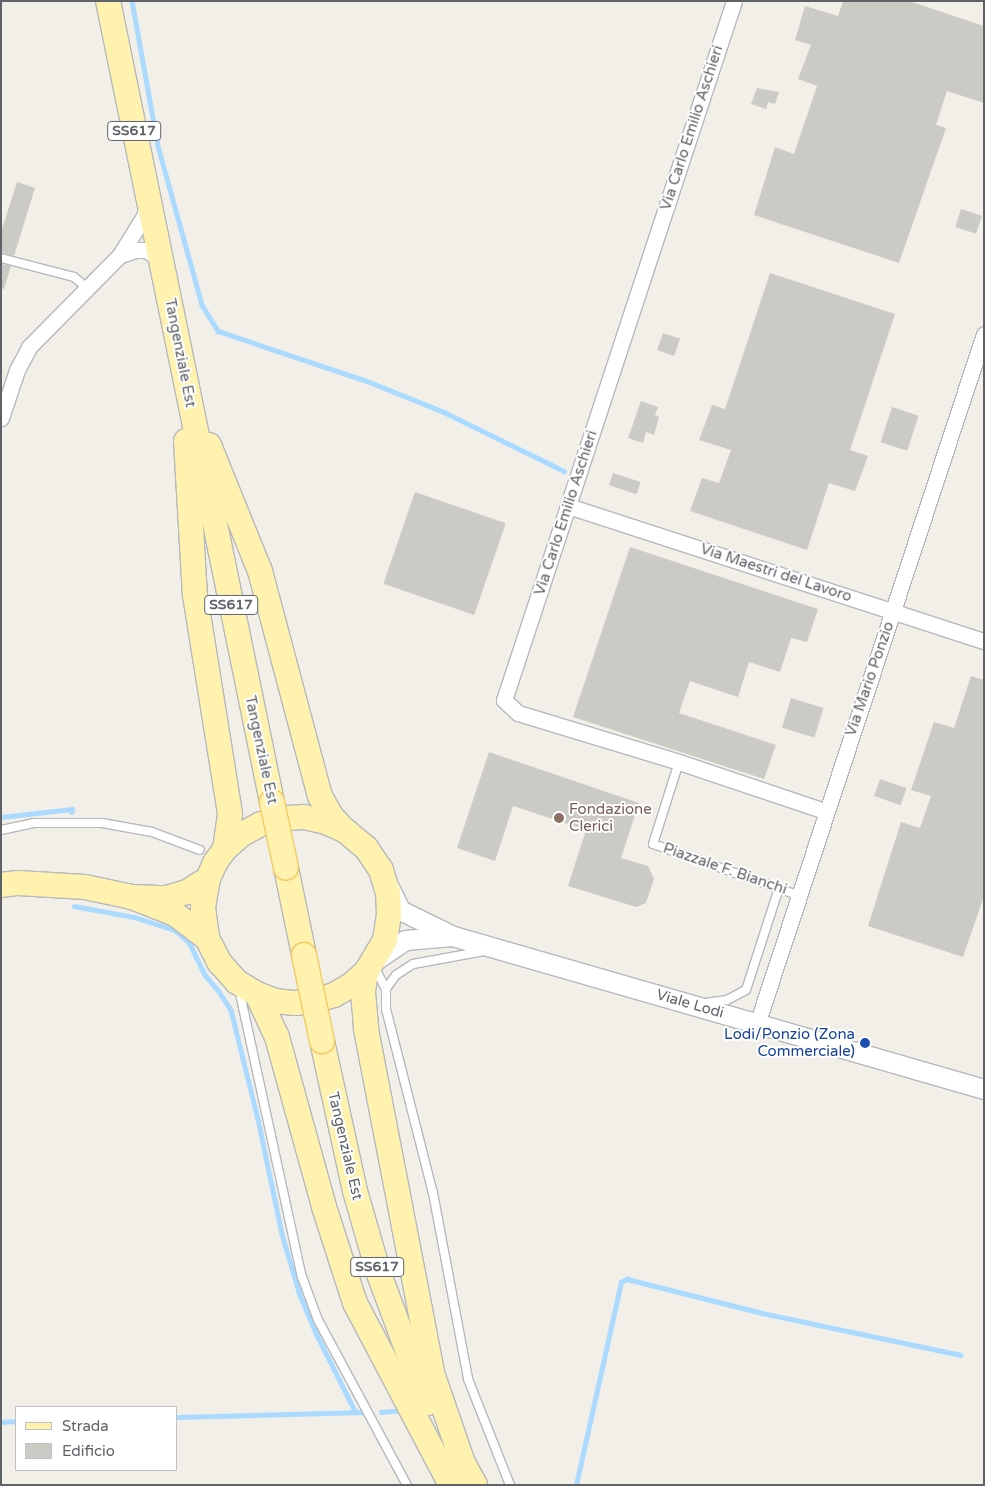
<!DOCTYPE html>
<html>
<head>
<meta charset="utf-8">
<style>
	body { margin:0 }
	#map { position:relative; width:985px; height:1486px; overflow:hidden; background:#f1efe8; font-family:"Varela Round",sans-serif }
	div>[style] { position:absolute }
	.stream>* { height:4.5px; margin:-2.25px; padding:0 2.25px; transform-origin:2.25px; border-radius:2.25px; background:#aadaff }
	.building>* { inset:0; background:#cccac5; transform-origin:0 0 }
	.roads { filter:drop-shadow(1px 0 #b5b8bc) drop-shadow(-1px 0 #b5b8bc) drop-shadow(0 1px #b5b8bc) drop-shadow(0 -1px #b5b8bc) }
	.service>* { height:8px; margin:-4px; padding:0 4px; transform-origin:4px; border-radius:4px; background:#fff }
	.minor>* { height:15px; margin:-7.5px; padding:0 7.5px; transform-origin:7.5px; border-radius:7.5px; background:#fff }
	.tertiary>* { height:19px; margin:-9.5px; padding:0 9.5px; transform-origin:9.5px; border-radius:9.5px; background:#fff }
	.primary>* { height:24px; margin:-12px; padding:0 12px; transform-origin:12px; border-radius:12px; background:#fff2af }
	.bridges { filter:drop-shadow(1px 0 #f2c960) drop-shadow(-1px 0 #f2c960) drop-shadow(0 1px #f2c960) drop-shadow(0 -1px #f2c960) }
	.primary-bridge>* { height:24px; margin:-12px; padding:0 12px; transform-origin:12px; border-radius:12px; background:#fff2af }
	.dots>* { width:14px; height:14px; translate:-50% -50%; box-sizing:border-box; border:2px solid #fff; border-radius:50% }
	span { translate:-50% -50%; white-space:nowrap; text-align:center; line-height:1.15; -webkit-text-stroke:4px #fff; paint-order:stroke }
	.shield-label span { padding:1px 4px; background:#fff; border:1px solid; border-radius:4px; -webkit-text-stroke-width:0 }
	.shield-label { font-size:14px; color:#5f6368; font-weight:700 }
	.street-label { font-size:15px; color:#5f6368 }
	.education-label { font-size:15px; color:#785e54 }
	.left { translate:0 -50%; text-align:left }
	.transit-label { font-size:15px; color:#164399 }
	.right { translate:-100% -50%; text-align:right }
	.frame { position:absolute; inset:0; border:2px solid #5f6368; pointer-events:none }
	.legend { position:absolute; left:15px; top:1406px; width:162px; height:65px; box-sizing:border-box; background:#fff; border:1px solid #bfc1c3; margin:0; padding:6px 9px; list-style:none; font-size:15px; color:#5f6368 }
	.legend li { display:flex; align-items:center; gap:10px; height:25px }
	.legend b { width:25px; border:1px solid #bfc1c3 }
</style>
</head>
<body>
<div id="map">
	<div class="stream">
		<i style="left:132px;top:1px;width:147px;rotate:79.8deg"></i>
		<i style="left:158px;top:146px;width:165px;rotate:74.5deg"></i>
		<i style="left:202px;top:305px;width:31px;rotate:58deg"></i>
		<i style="left:218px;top:331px;width:157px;rotate:18.6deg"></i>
		<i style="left:367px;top:381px;width:83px;rotate:21.9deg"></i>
		<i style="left:444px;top:412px;width:134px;rotate:26.2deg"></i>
		<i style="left:1px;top:817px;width:71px;rotate:-6.4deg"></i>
		<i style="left:72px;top:809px;width:3px;rotate:90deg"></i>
		<i style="left:74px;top:906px;width:61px;rotate:10.4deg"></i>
		<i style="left:134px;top:917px;width:43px;rotate:17.6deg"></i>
		<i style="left:175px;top:930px;width:18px;rotate:41deg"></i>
		<i style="left:189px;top:942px;width:37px;rotate:64deg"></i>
		<i style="left:205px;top:975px;width:20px;rotate:49deg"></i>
		<i style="left:218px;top:990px;width:24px;rotate:57deg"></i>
		<i style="left:231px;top:1010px;width:112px;rotate:76.1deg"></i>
		<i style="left:258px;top:1119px;width:117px;rotate:78.2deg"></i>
		<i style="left:282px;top:1234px;width:64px;rotate:73.6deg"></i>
		<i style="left:300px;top:1295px;width:41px;rotate:67.2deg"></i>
		<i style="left:316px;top:1333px;width:89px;rotate:63.4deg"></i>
		<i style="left:381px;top:1412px;width:22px;rotate:-5deg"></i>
		<i style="left:176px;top:1417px;width:189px;rotate:-1.5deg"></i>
		<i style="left:1px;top:1422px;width:15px;rotate:-4deg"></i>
		<i style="left:576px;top:1485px;width:208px;rotate:-77.5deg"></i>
		<i style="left:621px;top:1282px;width:7px;rotate:-27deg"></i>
		<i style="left:627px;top:1279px;width:139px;rotate:14.1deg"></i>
		<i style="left:762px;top:1313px;width:203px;rotate:11.9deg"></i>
	</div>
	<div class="building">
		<i style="clip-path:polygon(843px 1px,909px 1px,984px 26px,984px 103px,947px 91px,936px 125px,946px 128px,899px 263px,754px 215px,775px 147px,794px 154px,817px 86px,798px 79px,811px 45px,795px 40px,805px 6px,838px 16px)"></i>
		<i style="clip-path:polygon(757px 88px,779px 92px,775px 104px,768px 102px,766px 109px,751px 104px)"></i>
		<i style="clip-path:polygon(17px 182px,35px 188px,14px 256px,1px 252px,1px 232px)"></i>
		<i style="left:961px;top:209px;width:22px;height:19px;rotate:18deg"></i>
		<i style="clip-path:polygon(1px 264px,11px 266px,4px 289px,1px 288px)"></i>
		<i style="clip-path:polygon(770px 273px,895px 314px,850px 450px,868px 456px,855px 491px,829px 483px,807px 550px,690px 511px,702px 478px,719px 483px,731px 450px,699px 440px,712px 405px,725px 409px)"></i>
		<i style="left:663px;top:333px;width:18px;height:18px;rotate:19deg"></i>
		<i style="clip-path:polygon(641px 401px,658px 407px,655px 415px,659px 417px,654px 435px,646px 432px,643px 443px,628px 438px)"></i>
		<i style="left:892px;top:407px;width:28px;height:37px;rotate:18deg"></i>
		<i style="left:613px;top:473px;width:29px;height:13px;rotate:18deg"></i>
		<i style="left:415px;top:492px;width:96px;height:97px;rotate:19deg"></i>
		<i style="clip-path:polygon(630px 547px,818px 609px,807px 642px,791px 638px,780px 672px,749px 662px,738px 697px,690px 681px,679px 713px,776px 745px,764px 779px,573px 717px)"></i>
		<i style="clip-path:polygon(971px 676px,984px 680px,984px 896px,963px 957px,868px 926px,901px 822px,920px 828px,931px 796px,911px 790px,934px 722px,954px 728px)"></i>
		<i style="left:791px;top:698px;width:34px;height:31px;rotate:17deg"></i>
		<i style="clip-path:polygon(489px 752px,639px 803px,621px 858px,648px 866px,654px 879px,646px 903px,636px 907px,568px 886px,586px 830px,513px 806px,495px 861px,457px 848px)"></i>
		<i style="left:880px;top:779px;width:28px;height:18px;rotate:19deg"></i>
	</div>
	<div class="roads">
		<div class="service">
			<i style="left:1px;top:258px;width:75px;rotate:14.6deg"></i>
			<i style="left:74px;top:277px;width:16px;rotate:40deg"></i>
			<i style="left:679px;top:762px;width:86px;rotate:107.6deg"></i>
			<i style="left:653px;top:844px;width:156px;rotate:19.5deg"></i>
			<i style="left:1px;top:830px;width:33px;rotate:-12deg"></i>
			<i style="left:33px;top:823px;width:69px"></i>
			<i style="left:102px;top:823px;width:51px;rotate:10.2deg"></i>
			<i style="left:152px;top:832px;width:51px;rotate:20.6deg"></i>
			<i style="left:484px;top:951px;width:72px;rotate:169.6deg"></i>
			<i style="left:413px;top:964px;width:20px;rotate:147deg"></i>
			<i style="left:396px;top:975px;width:17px;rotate:126deg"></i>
			<i style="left:386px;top:989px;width:20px;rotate:90deg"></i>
			<i style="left:386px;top:1009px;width:190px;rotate:75.7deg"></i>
			<i style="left:433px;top:1193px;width:189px;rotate:79.3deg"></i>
			<i style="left:468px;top:1379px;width:114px;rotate:68.4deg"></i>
			<i style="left:373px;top:964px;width:28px;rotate:63deg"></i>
			<i style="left:239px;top:989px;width:295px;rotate:77.7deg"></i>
			<i style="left:302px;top:1277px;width:46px;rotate:69.6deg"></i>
			<i style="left:318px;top:1320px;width:187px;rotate:61.7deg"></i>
			<i style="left:705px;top:1003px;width:22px;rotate:-8deg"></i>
			<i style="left:727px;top:1000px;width:21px;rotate:-28deg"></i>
			<i style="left:746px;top:990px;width:107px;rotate:-72.1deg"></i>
		</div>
		<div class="minor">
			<i style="left:734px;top:1px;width:736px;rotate:108.21deg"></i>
			<i style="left:504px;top:700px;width:19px;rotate:43deg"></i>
			<i style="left:518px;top:713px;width:168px;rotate:16.9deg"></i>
			<i style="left:679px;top:762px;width:154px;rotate:18.6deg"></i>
			<i style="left:120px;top:255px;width:16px;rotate:-18deg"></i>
			<i style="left:135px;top:250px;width:11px"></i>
			<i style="left:146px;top:250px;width:18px;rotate:34deg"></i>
			<i style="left:1px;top:418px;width:51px;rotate:-71.6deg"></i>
			<i style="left:17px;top:370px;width:26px;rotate:-62deg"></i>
			<i style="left:29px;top:347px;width:129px;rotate:-45.3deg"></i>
			<i style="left:120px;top:255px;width:46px;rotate:-58.4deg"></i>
			<i style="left:144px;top:216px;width:15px;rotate:-74deg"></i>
			<i style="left:568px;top:506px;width:437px;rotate:18deg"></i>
			<i style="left:757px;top:1024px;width:726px;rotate:-71.79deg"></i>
		</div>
		<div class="tertiary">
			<i style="left:389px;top:887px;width:25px;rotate:64deg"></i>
			<i style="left:400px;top:910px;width:59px;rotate:26.1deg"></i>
			<i style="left:453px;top:936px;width:553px;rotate:16.07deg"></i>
			<i style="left:374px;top:961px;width:37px;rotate:-34deg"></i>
			<i style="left:405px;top:940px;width:48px;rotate:-4.8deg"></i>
		</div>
		<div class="primary">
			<i style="left:108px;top:1px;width:818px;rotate:78.43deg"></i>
			<i style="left:186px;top:441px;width:154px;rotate:86.7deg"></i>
			<i style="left:195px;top:595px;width:222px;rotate:80.9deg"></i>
			<i style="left:230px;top:814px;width:35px;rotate:98deg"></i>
			<i style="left:209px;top:445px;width:136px;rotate:68deg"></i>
			<i style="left:260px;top:571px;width:233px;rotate:75.1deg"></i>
			<i style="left:320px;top:796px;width:23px;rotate:61deg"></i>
			<i style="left:331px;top:816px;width:18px;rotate:47deg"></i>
			<i style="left:286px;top:868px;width:89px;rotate:78.3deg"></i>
			<i style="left:1px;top:885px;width:17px;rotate:-7deg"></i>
			<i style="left:18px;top:883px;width:67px;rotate:3.4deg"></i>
			<i style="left:85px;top:887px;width:48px;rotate:12deg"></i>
			<i style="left:132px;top:897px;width:34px;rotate:2deg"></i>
			<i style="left:166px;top:898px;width:22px;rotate:-16deg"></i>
			<i style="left:187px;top:892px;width:25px;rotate:-32deg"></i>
			<i style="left:132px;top:897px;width:46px;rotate:21.6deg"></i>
			<i style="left:175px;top:914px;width:40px;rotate:37deg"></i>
			<i style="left:207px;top:938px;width:27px;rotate:63deg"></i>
			<i style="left:219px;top:962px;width:27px;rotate:48deg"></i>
			<i style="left:237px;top:982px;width:23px;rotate:31deg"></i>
			<i style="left:257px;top:994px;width:19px;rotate:21deg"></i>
			<i style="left:275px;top:1001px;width:20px;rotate:6deg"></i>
			<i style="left:295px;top:1003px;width:20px;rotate:-6deg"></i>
			<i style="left:315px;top:1001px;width:20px;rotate:-18deg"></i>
			<i style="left:334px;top:995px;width:20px;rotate:-30deg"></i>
			<i style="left:351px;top:985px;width:20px;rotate:-41deg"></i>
			<i style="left:366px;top:972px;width:37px;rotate:-59deg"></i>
			<i style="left:385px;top:940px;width:24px;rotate:-81deg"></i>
			<i style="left:389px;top:916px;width:23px;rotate:-92deg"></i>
			<i style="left:388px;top:893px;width:24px;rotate:-107deg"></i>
			<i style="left:381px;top:870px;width:27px;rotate:-124deg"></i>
			<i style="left:366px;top:848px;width:26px;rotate:-140deg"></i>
			<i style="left:346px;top:831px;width:22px;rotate:-156deg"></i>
			<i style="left:326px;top:822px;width:23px;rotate:-167deg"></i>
			<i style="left:304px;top:817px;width:22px;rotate:177deg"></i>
			<i style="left:282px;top:818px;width:22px;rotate:164deg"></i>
			<i style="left:261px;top:824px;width:21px;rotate:152deg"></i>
			<i style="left:242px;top:834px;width:23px;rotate:139deg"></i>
			<i style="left:225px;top:849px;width:17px;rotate:126deg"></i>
			<i style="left:215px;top:863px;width:17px;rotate:114deg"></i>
			<i style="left:208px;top:879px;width:29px;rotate:100deg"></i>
			<i style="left:203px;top:908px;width:30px;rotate:82deg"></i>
			<i style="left:366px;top:972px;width:20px;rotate:99deg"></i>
			<i style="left:363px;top:992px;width:37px;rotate:85deg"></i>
			<i style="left:366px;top:1029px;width:350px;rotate:79.1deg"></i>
			<i style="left:432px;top:1373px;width:95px;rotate:71deg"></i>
			<i style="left:463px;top:1463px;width:25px;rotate:61deg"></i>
			<i style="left:257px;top:994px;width:47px;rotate:65.1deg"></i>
			<i style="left:277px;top:1037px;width:176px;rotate:74.5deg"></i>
			<i style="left:324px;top:1207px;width:101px;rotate:72.1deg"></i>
			<i style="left:355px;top:1303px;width:206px;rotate:62.2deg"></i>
			<i style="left:322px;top:1041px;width:154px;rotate:77.6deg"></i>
			<i style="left:355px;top:1191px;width:86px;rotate:73.9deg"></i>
			<i style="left:379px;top:1274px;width:138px;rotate:69.6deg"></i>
		</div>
	</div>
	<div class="bridges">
		<div class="primary-bridge">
			<i style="left:272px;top:802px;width:67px;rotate:78deg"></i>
			<i style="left:304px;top:955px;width:88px;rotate:78.2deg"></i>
		</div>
	</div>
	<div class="dots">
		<i style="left:559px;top:818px;background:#8d6e63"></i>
		<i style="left:865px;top:1043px;background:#1a4fb4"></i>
	</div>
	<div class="shield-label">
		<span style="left:134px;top:131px">SS617</span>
		<span style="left:231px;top:605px">SS617</span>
		<span style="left:377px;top:1267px">SS617</span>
	</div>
	<div class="street-label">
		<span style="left:692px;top:128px;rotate:-72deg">Via Carlo Emilio Aschieri</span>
		<span style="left:180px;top:353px;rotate:79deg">Tangenziale Est</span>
		<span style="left:566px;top:513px;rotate:-72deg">Via Carlo Emilio Aschieri</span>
		<span style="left:776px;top:573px;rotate:18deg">Via Maestri del Lavoro</span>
		<span style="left:870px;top:679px;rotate:-71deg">Via Mario Ponzio</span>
		<span style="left:261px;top:750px;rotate:78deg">Tangenziale Est</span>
		<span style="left:725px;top:869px;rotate:19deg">Piazzale F. Bianchi</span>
		<span style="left:690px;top:1004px;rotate:16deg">Viale Lodi</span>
		<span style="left:345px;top:1146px;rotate:77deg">Tangenziale Est</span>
	</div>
	<div class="education-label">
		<span class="left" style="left:569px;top:818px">Fondazione<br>Clerici</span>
	</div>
	<div class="transit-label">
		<span class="right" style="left:855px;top:1043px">Lodi/Ponzio (Zona<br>Commerciale)</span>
	</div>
	<div class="frame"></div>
	<ul class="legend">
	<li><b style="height:6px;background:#fff2af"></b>Strada</li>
	<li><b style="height:14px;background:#cccac5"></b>Edificio</li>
	</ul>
</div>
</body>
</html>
